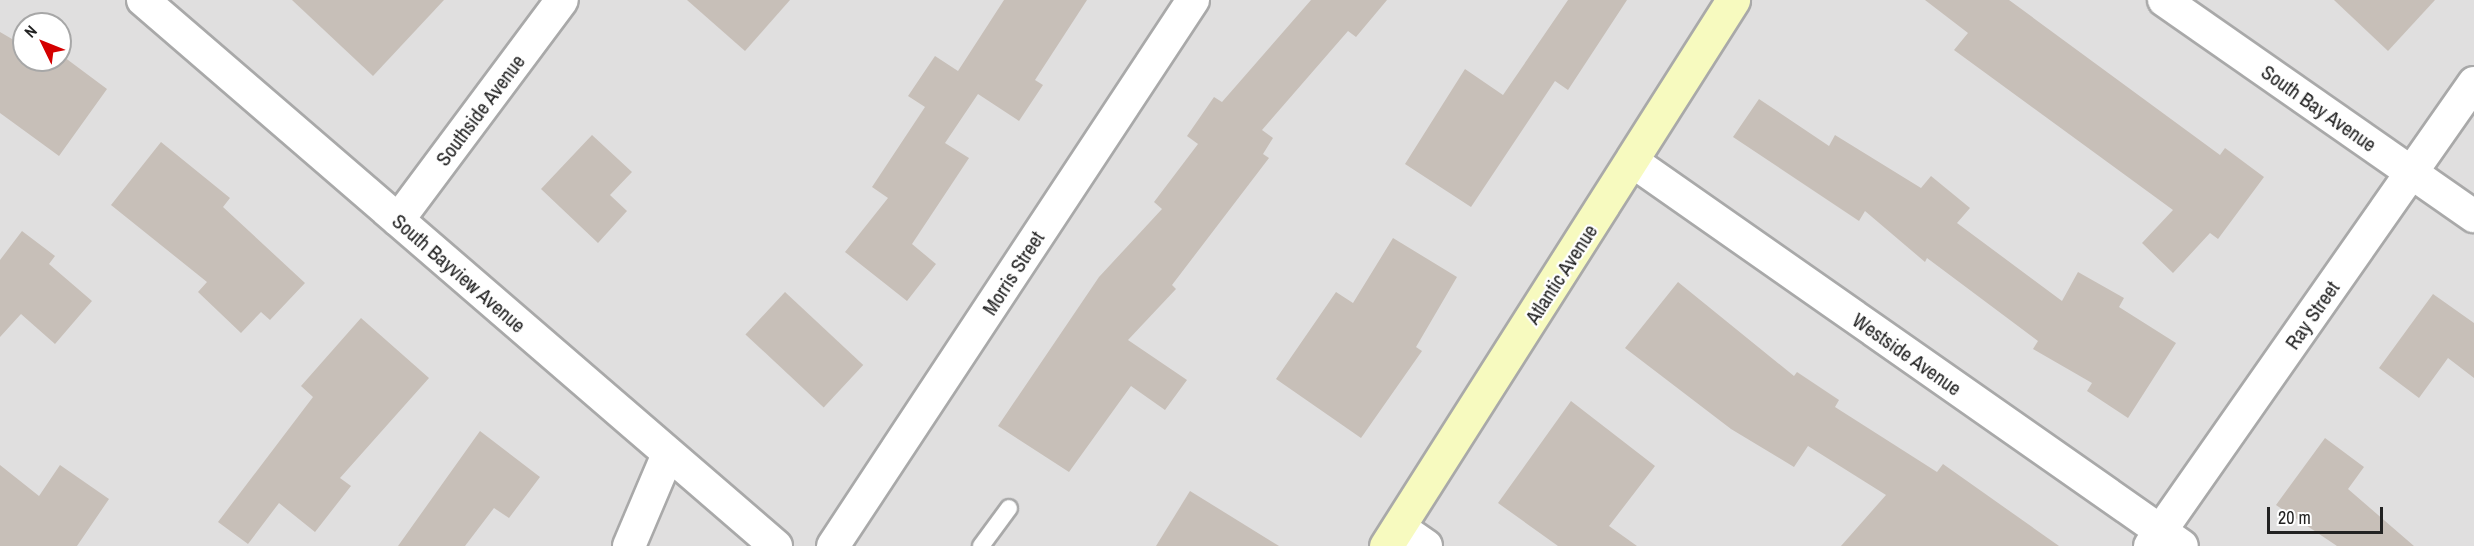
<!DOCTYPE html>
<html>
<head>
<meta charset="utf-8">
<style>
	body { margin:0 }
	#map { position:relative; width:2474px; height:546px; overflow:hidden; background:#f2efe9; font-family:"Archivo Narrow",sans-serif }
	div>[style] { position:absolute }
	.residential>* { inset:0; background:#e0dfdf }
	.building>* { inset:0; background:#c7bfb8; transform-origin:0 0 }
	.roads { filter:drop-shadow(2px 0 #a9a9a9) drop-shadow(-2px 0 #a9a9a9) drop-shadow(0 2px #a9a9a9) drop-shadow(0 -2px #a9a9a9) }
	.lane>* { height:16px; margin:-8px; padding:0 8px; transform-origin:8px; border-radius:8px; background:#fff }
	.street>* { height:32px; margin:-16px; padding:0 16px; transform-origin:16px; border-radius:16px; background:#fff }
	.secondary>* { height:33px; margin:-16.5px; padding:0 16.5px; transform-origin:16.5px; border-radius:16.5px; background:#f7fabf }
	span { translate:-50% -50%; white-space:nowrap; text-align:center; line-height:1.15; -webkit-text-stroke:4.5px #fff; paint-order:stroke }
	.street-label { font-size:20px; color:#222 }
	.north { position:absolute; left:12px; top:12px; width:60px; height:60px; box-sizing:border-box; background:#fff; border:2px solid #a7a7a7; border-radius:50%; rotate:313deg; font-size:16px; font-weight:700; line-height:24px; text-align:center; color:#222 }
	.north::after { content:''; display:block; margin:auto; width:21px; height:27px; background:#d40000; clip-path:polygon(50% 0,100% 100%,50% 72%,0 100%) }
	.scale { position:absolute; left:2267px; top:507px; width:116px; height:27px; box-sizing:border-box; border:3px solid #222; border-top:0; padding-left:8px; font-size:18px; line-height:21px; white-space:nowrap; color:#222; -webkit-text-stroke:4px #fff; paint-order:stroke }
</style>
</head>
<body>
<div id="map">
	<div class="residential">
		<i style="clip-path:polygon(evenodd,0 0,2474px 0,2474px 546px,0 546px,0 0,24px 24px,60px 24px,60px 60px,24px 60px,24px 24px)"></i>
	</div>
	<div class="building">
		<i style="clip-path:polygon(292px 0,444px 0,373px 76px)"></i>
		<i style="clip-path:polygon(687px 0,790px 0,745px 51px)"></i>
		<i style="clip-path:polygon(1004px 0,1087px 0,1035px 80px,1043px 85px,1019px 121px,978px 94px,945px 143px,969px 158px,912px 244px,936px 264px,907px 301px,845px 252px,888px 198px,872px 187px,925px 107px,908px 96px,935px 56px,958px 71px)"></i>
		<i style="clip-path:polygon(1311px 0,1387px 0,1356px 37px,1348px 31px,1262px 130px,1273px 138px,1263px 154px,1269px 158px,1172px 285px,1176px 289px,1128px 340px,1187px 380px,1165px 410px,1131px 386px,1069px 472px,998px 426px,1099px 277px,1162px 209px,1154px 202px,1198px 144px,1187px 136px,1214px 97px,1222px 102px)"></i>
		<i style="clip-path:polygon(1568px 0,1627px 0,1568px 90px,1555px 81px,1471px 207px,1405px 164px,1465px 69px,1503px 95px)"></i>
		<i style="clip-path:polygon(1925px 0,2009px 0,2220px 155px,2225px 148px,2264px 177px,2218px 239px,2210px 233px,2173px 273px,2142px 243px,2173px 210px,1954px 50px,1968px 33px)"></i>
		<i style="clip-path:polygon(2334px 0,2435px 0,2388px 51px)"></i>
		<i style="clip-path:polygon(0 32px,24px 46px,24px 60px,60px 66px,60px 54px,107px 89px,59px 156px,0 113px)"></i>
		<i style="clip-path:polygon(1759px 99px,1829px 146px,1835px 135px,1921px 188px,1931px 176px,1970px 208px,1957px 223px,2062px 301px,2078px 272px,2124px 298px,2119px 307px,2176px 343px,2128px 418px,2087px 391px,2092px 383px,2033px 349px,2038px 341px,1927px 258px,1925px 262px,1865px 211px,1859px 221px,1733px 137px)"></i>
		<i style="clip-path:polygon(592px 135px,632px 172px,610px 195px,627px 211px,598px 243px,541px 189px)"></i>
		<i style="clip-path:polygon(161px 142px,230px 198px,223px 207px,305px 283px,270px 320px,261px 312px,241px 333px,198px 292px,207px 282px,111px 205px)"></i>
		<i style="clip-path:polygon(22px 231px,55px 256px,49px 264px,92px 301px,55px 344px,21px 314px,0 337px,0 260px)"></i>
		<i style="clip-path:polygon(1393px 238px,1457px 277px,1416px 347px,1422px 351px,1361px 438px,1276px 379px,1336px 292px,1353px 303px)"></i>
		<i style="clip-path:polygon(1678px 282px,1794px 376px,1797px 372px,1839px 400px,1835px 407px,1937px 472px,1943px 464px,2059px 546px,1841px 546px,1886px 495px,1808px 446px,1794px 467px,1731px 429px,1625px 348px)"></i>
		<i style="left:785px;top:292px;width:107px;height:58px;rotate:43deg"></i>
		<i style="clip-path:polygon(2433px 294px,2474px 323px,2474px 378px,2448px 358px,2419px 398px,2379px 368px)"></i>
		<i style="clip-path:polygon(361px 318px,429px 378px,340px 478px,351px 486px,315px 532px,279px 503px,248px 544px,218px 522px,313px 397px,301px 386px)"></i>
		<i style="clip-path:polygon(1571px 401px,1655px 466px,1609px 526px,1637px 546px,1558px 546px,1498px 503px)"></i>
		<i style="clip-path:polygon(480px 431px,540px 477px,509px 518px,494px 508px,465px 546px,398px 546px)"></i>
		<i style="clip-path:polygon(2325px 438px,2364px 467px,2348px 489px,2414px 546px,2337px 546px,2276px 505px)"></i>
		<i style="clip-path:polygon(0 465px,39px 496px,60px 465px,109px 499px,77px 546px,0 546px)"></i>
		<i style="clip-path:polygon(1190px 491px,1279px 546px,1156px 546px)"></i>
	</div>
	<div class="roads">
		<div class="lane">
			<i style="left:981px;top:546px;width:47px;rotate:-53.6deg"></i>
		</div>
		<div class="street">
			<i style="left:143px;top:0;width:836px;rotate:40.78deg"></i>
			<i style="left:2164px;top:0;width:378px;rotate:34.9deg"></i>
			<i style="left:1632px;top:161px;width:671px;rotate:34.99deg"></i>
			<i style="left:398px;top:220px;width:274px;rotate:-53.3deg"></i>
			<i style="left:1399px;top:527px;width:33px;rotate:35deg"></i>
			<i style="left:629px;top:546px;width:100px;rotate:-67deg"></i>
			<i style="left:833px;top:546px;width:654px;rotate:-56.6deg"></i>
			<i style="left:2150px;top:546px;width:565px;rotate:-55.02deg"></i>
		</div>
		<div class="secondary">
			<i style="left:1386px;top:546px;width:647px;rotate:-57.56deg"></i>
		</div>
	</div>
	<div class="street-label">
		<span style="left:2319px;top:108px;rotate:35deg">South Bay Avenue</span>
		<span style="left:480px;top:110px;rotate:-53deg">Southside Avenue</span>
		<span style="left:459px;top:273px;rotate:41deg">South Bayview Avenue</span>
		<span style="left:1013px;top:273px;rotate:-57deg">Morris Street</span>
		<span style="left:1561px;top:274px;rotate:-57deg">Atlantic Avenue</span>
		<span style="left:2312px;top:315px;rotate:-55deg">Ray Street</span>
		<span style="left:1907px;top:354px;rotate:35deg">Westside Avenue</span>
	</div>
	<div class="north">N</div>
	<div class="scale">20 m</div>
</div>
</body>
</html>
